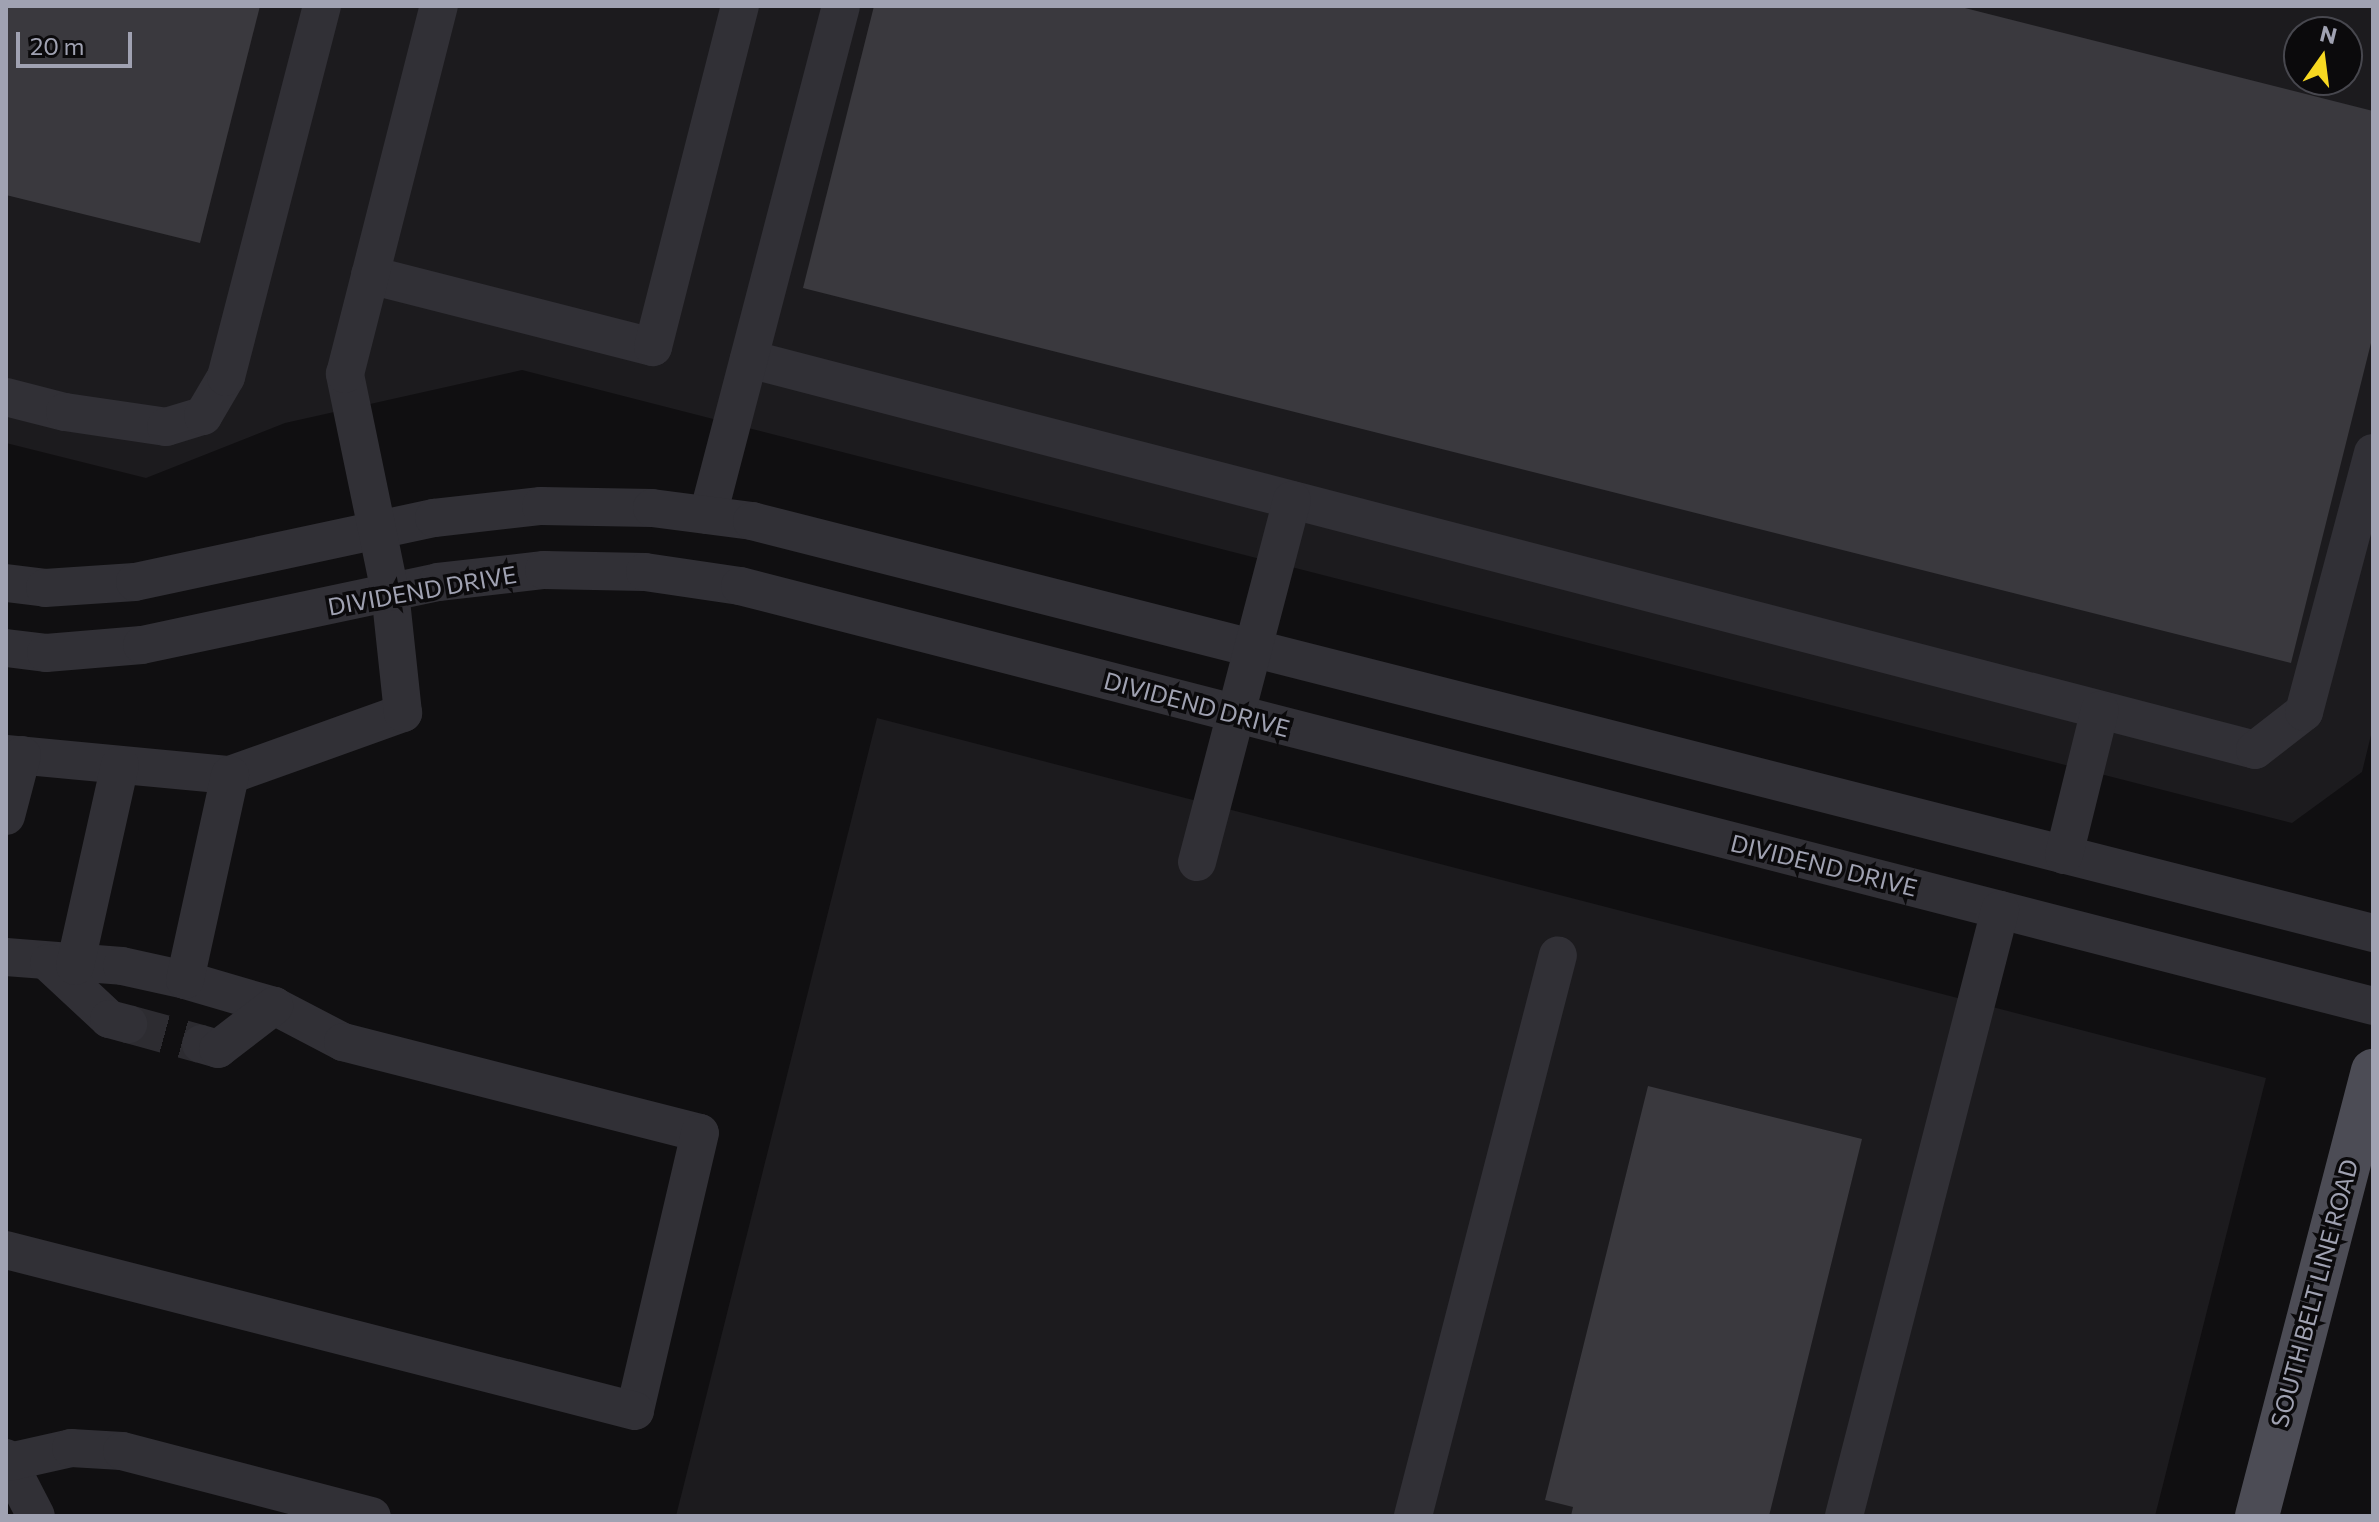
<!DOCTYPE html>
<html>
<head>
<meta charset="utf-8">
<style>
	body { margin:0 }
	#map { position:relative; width:2379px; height:1522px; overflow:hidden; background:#100f11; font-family:Commissioner,sans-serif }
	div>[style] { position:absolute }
	.built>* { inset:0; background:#1c1b1e }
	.building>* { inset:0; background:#3a393e }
	.minor-tunnel>* { height:38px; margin-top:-19px; transform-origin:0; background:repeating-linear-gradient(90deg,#2d2c31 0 38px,transparent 0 57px) }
	.minor>* { height:38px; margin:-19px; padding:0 19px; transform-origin:19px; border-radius:19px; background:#313036 }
	.major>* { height:44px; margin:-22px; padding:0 22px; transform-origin:22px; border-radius:22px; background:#4c4c55 }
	span { translate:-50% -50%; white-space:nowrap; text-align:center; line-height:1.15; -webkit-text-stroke:7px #0b0a0c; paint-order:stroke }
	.street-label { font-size:24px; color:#a0a2b2 }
	.frame { position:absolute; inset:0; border:8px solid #a0a2b2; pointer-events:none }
	.north { position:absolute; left:2283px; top:16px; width:80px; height:80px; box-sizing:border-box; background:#0b0a0c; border:2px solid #47474e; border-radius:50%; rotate:14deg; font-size:22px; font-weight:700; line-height:32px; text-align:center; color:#a0a2b2 }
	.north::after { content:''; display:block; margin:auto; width:28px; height:36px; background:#f7d821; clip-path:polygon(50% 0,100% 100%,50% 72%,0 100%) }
	.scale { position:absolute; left:16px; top:32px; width:116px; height:36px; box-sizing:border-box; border:4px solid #a0a2b2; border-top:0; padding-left:10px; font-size:24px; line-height:28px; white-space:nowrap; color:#a0a2b2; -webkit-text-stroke:6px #0b0a0c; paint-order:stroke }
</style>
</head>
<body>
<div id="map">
	<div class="built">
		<i style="clip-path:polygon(evenodd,6px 6px,2373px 6px,2373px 727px,2362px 772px,2292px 823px,522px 370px,285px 423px,146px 478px,6px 443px,6px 6px,2299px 32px,2347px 32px,2347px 80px,2299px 80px,2299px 32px)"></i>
		<i style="clip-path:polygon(877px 718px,2266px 1078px,2155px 1516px,676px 1516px)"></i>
	</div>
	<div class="building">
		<i style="clip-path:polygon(6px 6px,260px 6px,200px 243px,6px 195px)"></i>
		<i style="clip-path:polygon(874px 6px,1957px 6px,2373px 111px,2373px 335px,2291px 663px,803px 288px)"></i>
		<i style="clip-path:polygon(1648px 1086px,1862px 1139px,1769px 1516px,1571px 1516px,1573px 1507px,1545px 1500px)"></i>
	</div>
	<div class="minor-tunnel">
		<i style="left:128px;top:1024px;width:76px;rotate:15.3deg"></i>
	</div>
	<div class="minor">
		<i style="left:370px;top:275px;width:292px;rotate:14.3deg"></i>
		<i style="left:653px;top:347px;width:352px;rotate:-75.7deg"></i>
		<i style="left:749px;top:359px;width:1556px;rotate:14.55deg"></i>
		<i style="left:2255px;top:750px;width:62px;rotate:-37.8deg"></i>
		<i style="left:2304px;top:712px;width:268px;rotate:-75.1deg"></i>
		<i style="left:6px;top:397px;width:61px;rotate:14.3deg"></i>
		<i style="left:65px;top:412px;width:102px;rotate:8.4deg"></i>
		<i style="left:166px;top:427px;width:39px;rotate:-17deg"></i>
		<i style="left:203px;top:416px;width:45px;rotate:-59.5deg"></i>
		<i style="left:226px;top:377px;width:383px;rotate:-75.5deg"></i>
		<i style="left:708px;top:515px;width:526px;rotate:-75.36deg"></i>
		<i style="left:6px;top:583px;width:39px;rotate:7deg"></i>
		<i style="left:45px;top:588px;width:90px;rotate:-3.8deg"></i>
		<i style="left:135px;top:582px;width:306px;rotate:-12.1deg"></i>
		<i style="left:434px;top:518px;width:108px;rotate:-6.4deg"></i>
		<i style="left:541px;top:506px;width:111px;rotate:1deg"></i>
		<i style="left:652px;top:508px;width:101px;rotate:7.4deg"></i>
		<i style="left:752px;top:521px;width:1673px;rotate:14.26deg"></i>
		<i style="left:6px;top:648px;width:40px;rotate:7.1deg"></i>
		<i style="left:46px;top:653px;width:96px;rotate:-4.8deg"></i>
		<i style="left:142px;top:645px;width:303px;rotate:-12deg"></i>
		<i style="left:438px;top:582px;width:107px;rotate:-6.5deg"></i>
		<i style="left:544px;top:570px;width:101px;rotate:1.1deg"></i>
		<i style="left:645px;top:572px;width:96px;rotate:8.4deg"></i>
		<i style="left:740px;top:586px;width:1686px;rotate:14.42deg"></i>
		<i style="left:6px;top:754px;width:225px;rotate:5.4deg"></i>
		<i style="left:230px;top:775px;width:184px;rotate:-19.7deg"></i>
		<i style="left:403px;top:713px;width:122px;rotate:-96.1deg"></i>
		<i style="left:390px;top:592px;width:223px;rotate:-101.7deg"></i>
		<i style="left:345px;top:374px;width:380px;rotate:-75.7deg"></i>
		<i style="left:6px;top:816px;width:63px;rotate:-75.3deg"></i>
		<i style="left:2064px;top:855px;width:149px;rotate:-76.1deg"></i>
		<i style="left:1197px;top:862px;width:374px;rotate:-75.3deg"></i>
		<i style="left:6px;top:957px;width:116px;rotate:4.4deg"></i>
		<i style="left:122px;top:966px;width:65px;rotate:12.5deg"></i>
		<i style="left:185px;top:980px;width:93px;rotate:16.3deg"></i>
		<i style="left:274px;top:1006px;width:78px;rotate:27.6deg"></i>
		<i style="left:343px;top:1042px;width:368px;rotate:14.3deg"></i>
		<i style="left:700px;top:1133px;width:285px;rotate:103.2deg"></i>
		<i style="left:635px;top:1411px;width:649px;rotate:-165.64deg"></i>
		<i style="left:49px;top:963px;width:82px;rotate:43deg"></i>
		<i style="left:109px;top:1019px;width:20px;rotate:15deg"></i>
		<i style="left:75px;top:966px;width:206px;rotate:-77.4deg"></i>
		<i style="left:185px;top:980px;width:210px;rotate:-77.6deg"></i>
		<i style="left:201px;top:1044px;width:18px;rotate:16deg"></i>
		<i style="left:218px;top:1049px;width:71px;rotate:-37.5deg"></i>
		<i style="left:6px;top:1458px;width:65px;rotate:62.7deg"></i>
		<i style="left:9px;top:1462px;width:64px;rotate:-12.7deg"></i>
		<i style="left:71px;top:1448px;width:51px;rotate:3.4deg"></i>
		<i style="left:122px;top:1451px;width:258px;rotate:14.6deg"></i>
		<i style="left:1413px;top:1516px;width:579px;rotate:-75.51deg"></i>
		<i style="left:1844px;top:1516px;width:626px;rotate:-75.56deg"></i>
	</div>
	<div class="major">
		<i style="left:2257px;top:1516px;width:460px;rotate:-75.4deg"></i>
	</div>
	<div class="street-label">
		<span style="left:422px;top:590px;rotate:-10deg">DIVIDEND DRIVE</span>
		<span style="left:1197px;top:704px;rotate:15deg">DIVIDEND DRIVE</span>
		<span style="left:1824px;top:865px;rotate:14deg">DIVIDEND DRIVE</span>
		<span style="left:2314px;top:1293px;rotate:-75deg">SOUTH BELT LINE ROAD</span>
	</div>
	<div class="frame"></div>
	<div class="north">N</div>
	<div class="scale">20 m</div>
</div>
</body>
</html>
